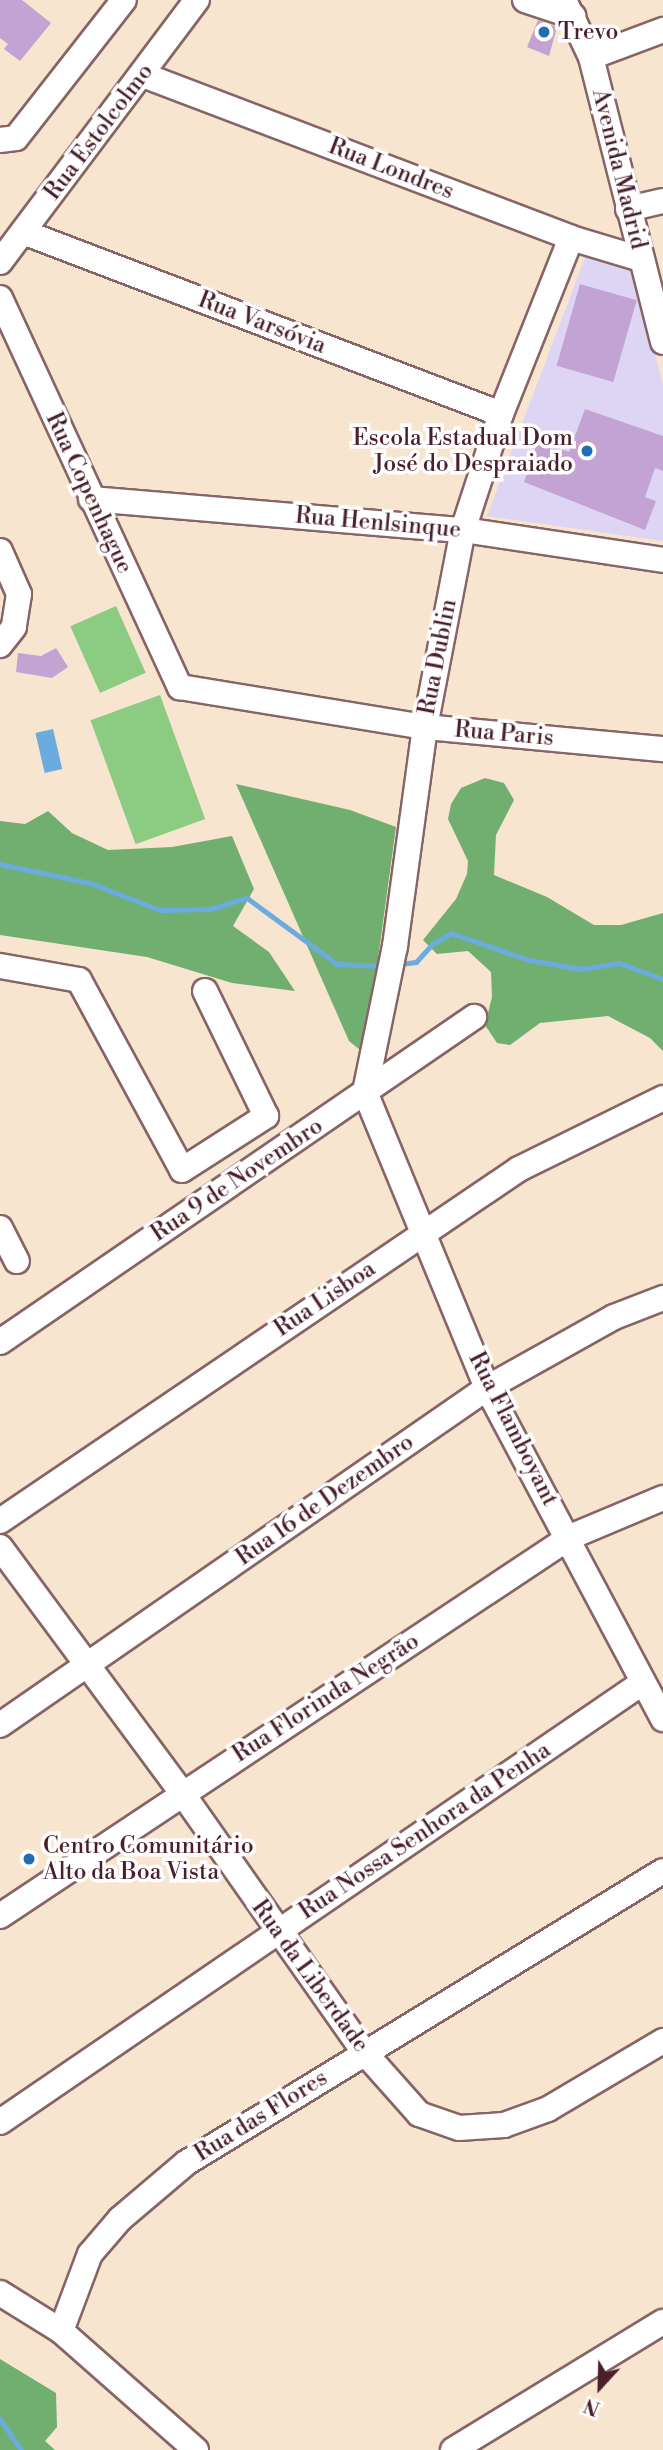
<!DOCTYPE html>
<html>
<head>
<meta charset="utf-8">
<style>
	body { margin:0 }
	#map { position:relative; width:663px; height:2450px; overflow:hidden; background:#f7e5d0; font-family:"Libre Bodoni",serif }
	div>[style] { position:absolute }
	.built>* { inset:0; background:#ded5f5 }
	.green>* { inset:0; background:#8ccb82; transform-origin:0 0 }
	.forest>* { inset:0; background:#71af70 }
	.water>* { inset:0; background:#6babde; transform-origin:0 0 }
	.stream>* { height:5px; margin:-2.5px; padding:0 2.5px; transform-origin:2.5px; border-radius:2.5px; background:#6babde }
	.building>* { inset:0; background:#c2a3d4; transform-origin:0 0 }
	.roads { filter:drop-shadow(2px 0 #876465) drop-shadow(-2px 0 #876465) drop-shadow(0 2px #876465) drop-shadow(0 -2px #876465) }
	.minor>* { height:24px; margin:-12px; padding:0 12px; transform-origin:12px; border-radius:12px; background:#fff }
	.dots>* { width:19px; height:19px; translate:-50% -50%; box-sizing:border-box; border:4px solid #fff; border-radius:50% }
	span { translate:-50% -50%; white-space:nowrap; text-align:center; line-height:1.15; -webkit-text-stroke:7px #fff; paint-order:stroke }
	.poi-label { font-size:23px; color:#4a1f2b }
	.left { translate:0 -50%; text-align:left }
	.right { translate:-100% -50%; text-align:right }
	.street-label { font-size:23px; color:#4a1f2b }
	.north { position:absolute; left:565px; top:2352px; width:70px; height:70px; -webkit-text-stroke:5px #fff; paint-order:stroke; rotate:202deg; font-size:19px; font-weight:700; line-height:28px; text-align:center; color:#4a1f2b }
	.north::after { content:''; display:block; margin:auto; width:24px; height:32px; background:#4a1f2b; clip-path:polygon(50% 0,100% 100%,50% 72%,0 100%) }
</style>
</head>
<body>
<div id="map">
	<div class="built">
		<i style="clip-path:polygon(586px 255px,632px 265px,663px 385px,663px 541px,487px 516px)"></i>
	</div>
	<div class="green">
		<i style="left:116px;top:606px;width:73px;height:50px;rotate:66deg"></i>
		<i style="left:160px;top:695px;width:132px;height:74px;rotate:70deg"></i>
	</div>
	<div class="forest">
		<i style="clip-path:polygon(485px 778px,504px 783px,514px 800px,496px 835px,494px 875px,547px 897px,594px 925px,621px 925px,663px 913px,663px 1051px,650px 1038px,608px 1016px,540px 1023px,510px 1045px,497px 1043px,485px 1025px,492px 997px,491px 972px,468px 951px,437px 954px,423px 940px,456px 899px,467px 874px,468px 861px,448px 819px,451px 804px,461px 788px)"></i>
		<i style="clip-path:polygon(236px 784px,350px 810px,396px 827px,365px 1054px,349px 1041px)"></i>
		<i style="clip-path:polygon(48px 811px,72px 833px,108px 850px,172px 847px,232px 836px,254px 889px,233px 926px,269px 952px,295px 991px,232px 983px,147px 957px,0 935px,0 821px,25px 824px)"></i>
		<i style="clip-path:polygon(0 2359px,56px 2393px,57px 2427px,45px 2441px,55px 2450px,0 2450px)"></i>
	</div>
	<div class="water">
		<i style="left:53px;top:729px;width:41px;height:18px;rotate:77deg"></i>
	</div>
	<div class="stream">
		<i style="left:0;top:864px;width:92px;rotate:11.9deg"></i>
		<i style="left:90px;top:883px;width:75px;rotate:21.1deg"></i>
		<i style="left:160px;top:910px;width:50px;rotate:-1.1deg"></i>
		<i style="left:210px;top:909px;width:39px;rotate:-17deg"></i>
		<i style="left:247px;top:898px;width:112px;rotate:36.3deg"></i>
		<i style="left:337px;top:964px;width:46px;rotate:2.5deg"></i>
		<i style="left:400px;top:964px;width:16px;rotate:-7deg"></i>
		<i style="left:416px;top:962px;width:24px;rotate:-48deg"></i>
		<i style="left:432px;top:944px;width:22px;rotate:-30deg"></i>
		<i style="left:451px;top:933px;width:83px;rotate:19.1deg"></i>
		<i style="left:529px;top:960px;width:53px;rotate:9.8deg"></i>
		<i style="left:581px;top:969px;width:38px;rotate:-9deg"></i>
		<i style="left:619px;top:963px;width:47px;rotate:20deg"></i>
		<i style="left:0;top:2419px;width:37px;rotate:56deg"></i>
	</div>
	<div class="building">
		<i style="clip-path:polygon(0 0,22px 0,51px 23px,20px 61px,4px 49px,8px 44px,0 38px)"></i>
		<i style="clip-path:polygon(538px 20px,557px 27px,549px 56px,527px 47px)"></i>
		<i style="left:580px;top:284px;width:59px;height:85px;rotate:16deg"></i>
		<i style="clip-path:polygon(585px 409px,663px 436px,663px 471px,655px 468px,645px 497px,656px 501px,645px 530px,524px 482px,538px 441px,569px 452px)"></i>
		<i style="clip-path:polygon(56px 648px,68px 667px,52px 678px,16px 672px,18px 653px,41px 656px)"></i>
	</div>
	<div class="roads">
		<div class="minor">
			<i style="left:525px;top:0;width:51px;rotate:18.4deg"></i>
			<i style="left:564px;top:0;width:63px;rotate:64.7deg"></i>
			<i style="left:591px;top:57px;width:294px;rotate:75.8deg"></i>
			<i style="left:591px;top:57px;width:77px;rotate:-20.6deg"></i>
			<i style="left:143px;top:75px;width:458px;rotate:20.8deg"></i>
			<i style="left:571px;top:238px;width:73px;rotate:16.7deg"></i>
			<i style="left:0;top:140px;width:16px;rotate:-7deg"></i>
			<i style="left:16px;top:138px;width:175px;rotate:-52deg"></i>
			<i style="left:628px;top:209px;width:36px;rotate:-13deg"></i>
			<i style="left:23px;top:232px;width:511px;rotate:20.84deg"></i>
			<i style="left:0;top:262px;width:328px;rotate:-53.1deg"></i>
			<i style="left:0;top:298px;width:429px;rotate:65.2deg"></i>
			<i style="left:180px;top:687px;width:248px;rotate:9.3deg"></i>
			<i style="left:425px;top:727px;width:239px;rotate:5.3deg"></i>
			<i style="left:91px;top:499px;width:373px;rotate:4.8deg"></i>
			<i style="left:463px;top:530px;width:202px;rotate:8.5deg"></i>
			<i style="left:0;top:551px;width:47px;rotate:66.2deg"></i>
			<i style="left:19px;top:594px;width:33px;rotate:99deg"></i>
			<i style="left:14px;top:627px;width:23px;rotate:128deg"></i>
			<i style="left:0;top:966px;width:80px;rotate:10deg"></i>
			<i style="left:79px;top:980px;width:216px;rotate:61.5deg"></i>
			<i style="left:182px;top:1170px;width:100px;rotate:-32.7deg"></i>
			<i style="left:266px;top:1116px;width:139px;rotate:-116deg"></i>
			<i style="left:365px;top:1092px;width:149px;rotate:-78.4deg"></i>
			<i style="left:395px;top:946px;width:221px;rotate:-82.2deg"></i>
			<i style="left:425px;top:727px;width:201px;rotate:-79.1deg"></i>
			<i style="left:463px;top:530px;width:122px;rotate:-71.9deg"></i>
			<i style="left:501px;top:414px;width:189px;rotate:-68.3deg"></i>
			<i style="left:365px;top:1092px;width:320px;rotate:67.6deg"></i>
			<i style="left:487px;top:1388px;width:375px;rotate:62deg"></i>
			<i style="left:0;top:1228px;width:37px;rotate:63deg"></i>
			<i style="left:0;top:1342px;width:575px;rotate:-34.44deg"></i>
			<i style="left:0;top:1521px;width:627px;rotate:-34.15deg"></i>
			<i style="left:519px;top:1169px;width:161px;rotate:-26.2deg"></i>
			<i style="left:0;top:1547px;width:306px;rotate:53.5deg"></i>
			<i style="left:182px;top:1793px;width:317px;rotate:54.9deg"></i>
			<i style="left:364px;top:2052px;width:83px;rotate:48.4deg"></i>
			<i style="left:419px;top:2114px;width:42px;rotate:19.3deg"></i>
			<i style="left:459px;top:2128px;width:45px;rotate:-3.8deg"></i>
			<i style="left:504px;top:2125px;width:47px;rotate:-20deg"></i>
			<i style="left:548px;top:2109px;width:134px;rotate:-30.6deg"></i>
			<i style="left:0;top:1725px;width:592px;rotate:-34.68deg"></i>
			<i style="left:487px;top:1388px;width:145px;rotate:-29.2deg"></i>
			<i style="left:614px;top:1317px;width:53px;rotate:-21.2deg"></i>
			<i style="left:0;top:1916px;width:685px;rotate:-33.62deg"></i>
			<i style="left:570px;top:1537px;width:101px;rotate:-22.8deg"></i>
			<i style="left:0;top:2122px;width:778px;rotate:-34.36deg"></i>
			<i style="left:0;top:2293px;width:72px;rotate:31.9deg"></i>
			<i style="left:61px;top:2331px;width:180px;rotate:41.4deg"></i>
			<i style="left:61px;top:2331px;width:82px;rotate:-69.4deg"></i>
			<i style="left:90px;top:2254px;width:46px;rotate:-49.4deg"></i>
			<i style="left:120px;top:2219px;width:87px;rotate:-40.3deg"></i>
			<i style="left:186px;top:2163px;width:559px;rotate:-31.47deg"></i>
			<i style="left:453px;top:2450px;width:246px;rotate:-31.4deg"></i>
		</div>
	</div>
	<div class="dots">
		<i style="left:544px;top:32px;background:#1f6fb2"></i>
		<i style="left:587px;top:451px;background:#1f6fb2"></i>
		<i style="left:29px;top:1859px;background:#1f6fb2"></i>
	</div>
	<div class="poi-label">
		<span class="left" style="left:558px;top:32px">Trevo</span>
		<span class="right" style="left:573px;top:451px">Escola Estadual Dom<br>José do Despraiado</span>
		<span class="left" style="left:43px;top:1859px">Centro Comunitário<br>Alto da Boa Vista</span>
	</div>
	<div class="street-label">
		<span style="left:99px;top:132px;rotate:-53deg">Rua Estolcolmo</span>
		<span style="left:391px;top:169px;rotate:21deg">Rua Londres</span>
		<span style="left:619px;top:169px;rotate:76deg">Avenida Madrid</span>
		<span style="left:262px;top:323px;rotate:21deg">Rua Varsóvia</span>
		<span style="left:89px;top:493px;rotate:65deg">Rua Copenhague</span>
		<span style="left:378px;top:523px;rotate:5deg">Rua Henlsinque</span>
		<span style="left:438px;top:657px;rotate:-79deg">Rua Dublin</span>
		<span style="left:504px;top:734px;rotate:5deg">Rua Paris</span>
		<span style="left:237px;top:1180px;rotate:-34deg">Rua 9 de Novembro</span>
		<span style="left:325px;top:1299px;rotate:-34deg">Rua Lisboa</span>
		<span style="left:513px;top:1429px;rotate:63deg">Rua Flamboyant</span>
		<span style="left:325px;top:1500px;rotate:-35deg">Rua 16 de Dezembro</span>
		<span style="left:326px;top:1698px;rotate:-33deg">Rua Florinda Negrão</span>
		<span style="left:425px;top:1831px;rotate:-34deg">Rua Nossa Senhora da Penha</span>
		<span style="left:310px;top:1976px;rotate:54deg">Rua da Liberdade</span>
		<span style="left:261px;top:2116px;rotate:-32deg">Rua das Flores</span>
	</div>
	<div class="north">N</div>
</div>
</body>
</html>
